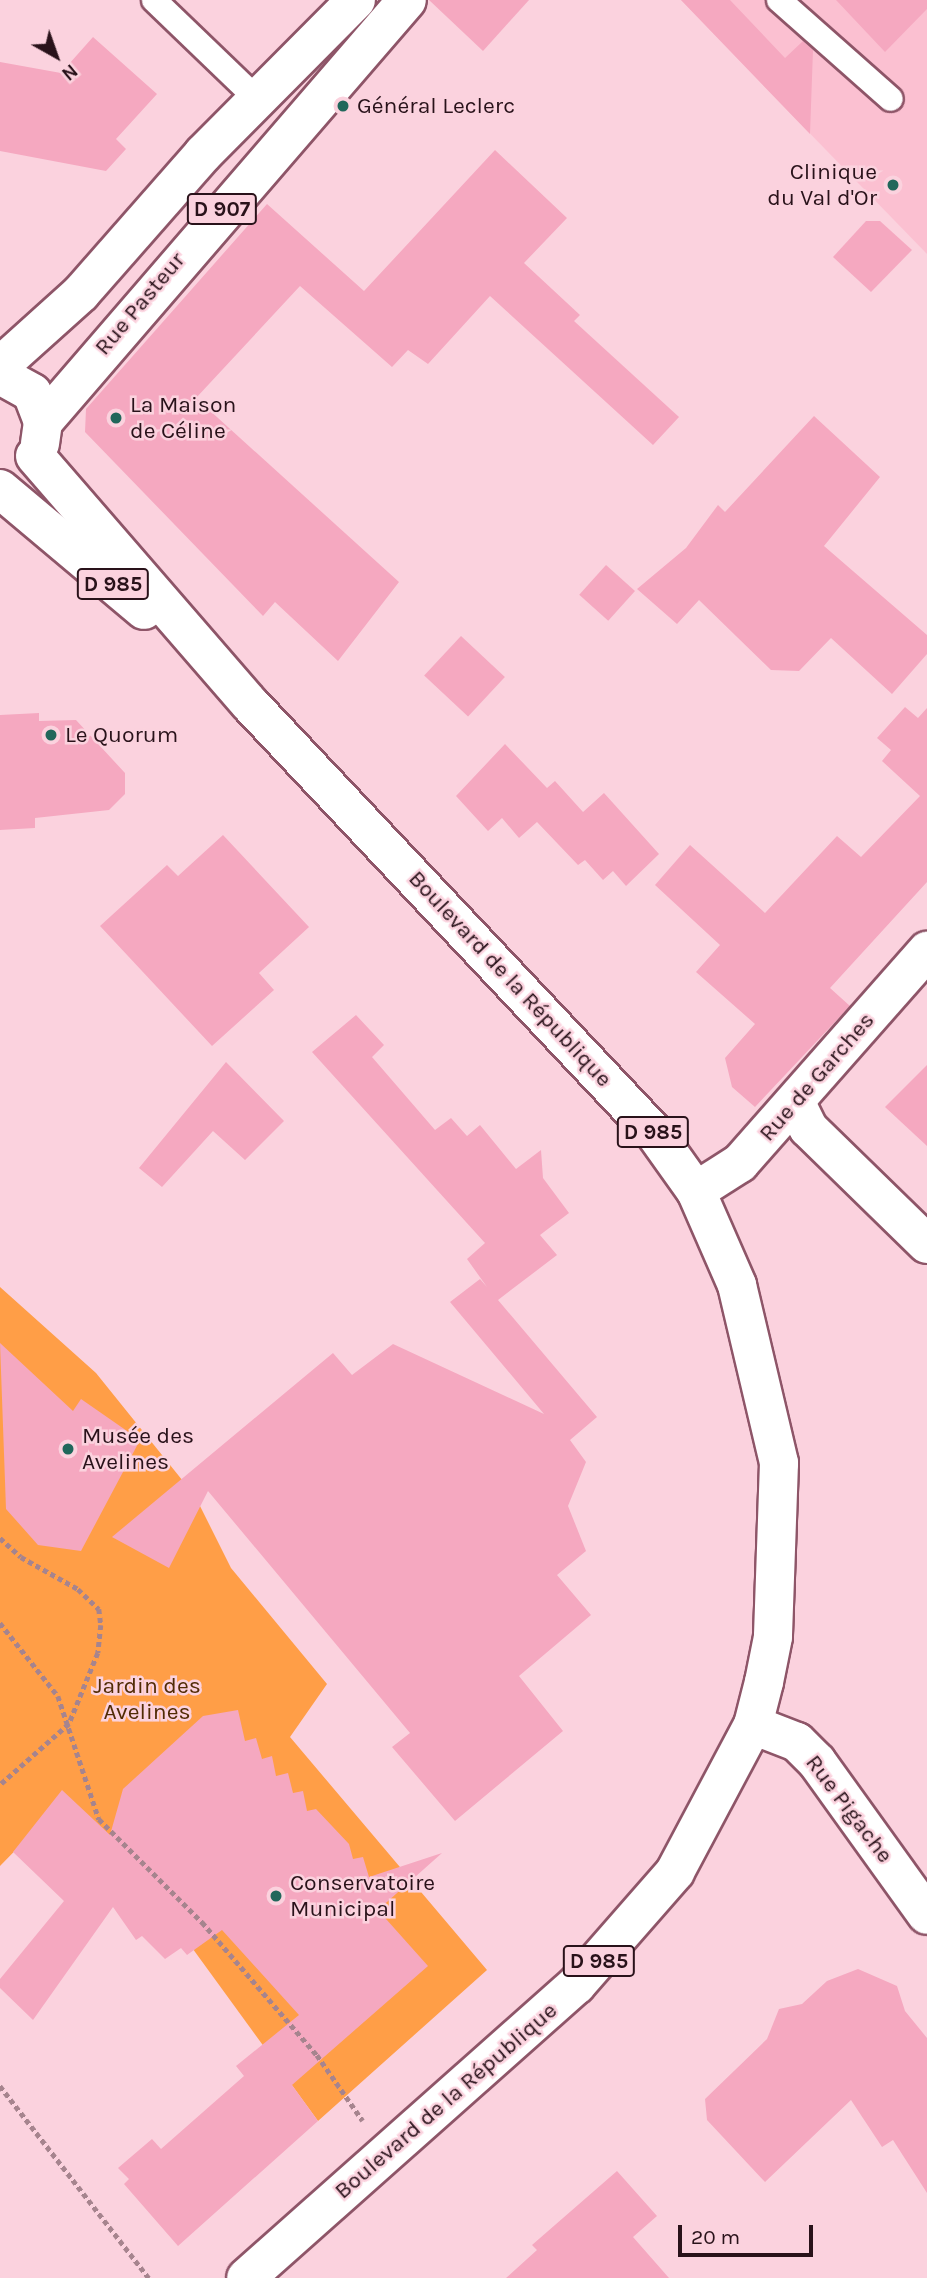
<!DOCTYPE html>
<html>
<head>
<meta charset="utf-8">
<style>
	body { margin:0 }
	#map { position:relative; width:927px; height:2278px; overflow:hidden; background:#fbd2de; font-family:Karla,sans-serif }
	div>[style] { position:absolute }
	.built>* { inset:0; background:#fbc0d1 }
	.green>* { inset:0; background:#ff9e47 }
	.building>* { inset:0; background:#f5a8c0; transform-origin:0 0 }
	.path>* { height:4.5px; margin-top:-2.25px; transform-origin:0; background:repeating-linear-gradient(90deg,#a6848e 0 5px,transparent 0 8.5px) }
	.roads { filter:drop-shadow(2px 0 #8e5568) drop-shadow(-2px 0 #8e5568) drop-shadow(0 2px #8e5568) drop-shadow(0 -2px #8e5568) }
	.service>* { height:24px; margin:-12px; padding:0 12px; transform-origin:12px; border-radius:12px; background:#fff }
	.minor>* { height:38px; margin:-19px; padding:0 19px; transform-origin:19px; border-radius:19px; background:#fff }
	.primary>* { height:38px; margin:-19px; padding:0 19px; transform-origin:19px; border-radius:19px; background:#fff }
	.dots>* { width:19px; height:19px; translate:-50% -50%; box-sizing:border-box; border:4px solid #fbd2de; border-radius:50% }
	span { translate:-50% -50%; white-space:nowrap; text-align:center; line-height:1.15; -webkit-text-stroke:5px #fbd2de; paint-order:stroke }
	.shield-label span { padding:2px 5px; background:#fbd2de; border:2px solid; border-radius:5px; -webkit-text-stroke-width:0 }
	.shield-label { font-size:21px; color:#29121a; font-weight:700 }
	.poi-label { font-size:23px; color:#29121a }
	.left { translate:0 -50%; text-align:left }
	.right { translate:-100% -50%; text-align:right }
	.street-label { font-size:23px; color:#29121a }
	.park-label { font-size:23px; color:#512b04 }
	.north { position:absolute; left:21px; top:21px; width:70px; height:70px; -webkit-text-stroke:5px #fbd2de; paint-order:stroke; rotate:140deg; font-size:19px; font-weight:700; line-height:28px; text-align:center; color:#29121a }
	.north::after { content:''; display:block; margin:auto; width:24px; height:32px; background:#29121a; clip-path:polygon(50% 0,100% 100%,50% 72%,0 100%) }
	.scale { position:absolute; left:678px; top:2225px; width:135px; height:32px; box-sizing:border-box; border:4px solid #29121a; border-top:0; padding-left:9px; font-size:21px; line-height:24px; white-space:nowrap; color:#29121a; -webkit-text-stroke:5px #fbd2de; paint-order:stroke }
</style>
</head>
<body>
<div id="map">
	<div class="built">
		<i style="clip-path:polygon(681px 0,927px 0,927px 254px,793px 116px)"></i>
	</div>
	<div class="green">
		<i style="clip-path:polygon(0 1287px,96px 1373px,195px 1496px,231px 1568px,327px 1684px,290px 1737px,487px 1970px,318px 2121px,142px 1879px,42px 1823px,0 1866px)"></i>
	</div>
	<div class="building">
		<i style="clip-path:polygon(429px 0,529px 0,483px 51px)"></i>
		<i style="clip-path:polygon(681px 0,730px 0,785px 58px,803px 41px,813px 50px,810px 134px)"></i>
		<i style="clip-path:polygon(836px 0,927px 0,927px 9px,885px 52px)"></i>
		<i style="clip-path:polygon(93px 37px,157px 94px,116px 139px,126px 149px,106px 171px,0 151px,0 62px,61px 73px)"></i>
		<i style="clip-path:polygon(495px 150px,567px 218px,524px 263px,580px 315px,574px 321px,679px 417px,653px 445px,490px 296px,428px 364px,408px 350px,392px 367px,300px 286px,196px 398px,399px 582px,338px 661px,275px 602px,263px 616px,85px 432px,86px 409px,267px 204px,364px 291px)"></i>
		<i style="clip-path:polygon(866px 221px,880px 221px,912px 250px,871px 292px,833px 257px)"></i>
		<i style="clip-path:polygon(814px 416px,880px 477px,824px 546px,927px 635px,927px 654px,892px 694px,831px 638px,799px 671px,771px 670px,699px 600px,677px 624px,637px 589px,686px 548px,718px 505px,725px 512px)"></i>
		<i style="left:606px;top:565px;width:39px;height:40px;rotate:42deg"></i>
		<i style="left:461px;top:636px;width:60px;height:54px;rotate:43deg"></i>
		<i style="clip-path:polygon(905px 707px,918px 718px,927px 708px,927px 882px,830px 988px,850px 1006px,755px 1107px,732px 1087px,725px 1058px,755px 1024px,696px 972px,720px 945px,655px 885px,690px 845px,765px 913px,837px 836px,861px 857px,920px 796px,882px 761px,891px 750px,877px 738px)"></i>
		<i style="clip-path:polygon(39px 713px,39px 721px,76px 720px,125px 773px,125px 794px,109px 810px,35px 818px,35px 828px,0 830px,0 715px)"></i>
		<i style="clip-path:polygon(505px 744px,547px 788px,555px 781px,583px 812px,604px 793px,659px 854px,626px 886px,613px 871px,603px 880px,585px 860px,578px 865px,537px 822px,519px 838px,502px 818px,488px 831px,456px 796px)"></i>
		<i style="clip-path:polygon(223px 835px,309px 927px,259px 973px,274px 990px,212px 1046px,100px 926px,167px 865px,178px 876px)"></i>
		<i style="clip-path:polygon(356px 1015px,384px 1045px,372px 1057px,435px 1130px,451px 1118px,467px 1136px,480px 1125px,516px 1169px,541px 1150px,543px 1178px,569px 1213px,540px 1235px,557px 1255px,498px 1300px,597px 1417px,570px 1440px,586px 1462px,568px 1506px,586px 1551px,557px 1575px,591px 1615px,519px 1676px,563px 1731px,455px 1821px,392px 1747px,410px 1733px,208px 1491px,169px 1568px,112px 1537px,333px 1353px,352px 1375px,393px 1344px,544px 1414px,450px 1302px,480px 1279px,487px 1287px,467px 1259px,485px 1243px,312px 1052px)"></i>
		<i style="clip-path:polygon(226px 1062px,284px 1121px,245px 1160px,213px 1131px,162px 1187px,139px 1168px)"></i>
		<i style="clip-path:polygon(927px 1065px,927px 1146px,885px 1107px)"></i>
		<i style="clip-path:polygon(0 1343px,73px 1411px,81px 1399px,140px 1440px,81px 1551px,38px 1545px,6px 1509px)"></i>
		<i style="clip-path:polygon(238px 1710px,245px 1741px,256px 1738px,262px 1759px,272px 1756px,276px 1776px,288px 1773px,293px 1793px,303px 1791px,307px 1811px,316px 1809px,349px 1844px,353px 1859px,363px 1857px,369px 1877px,442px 1853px,378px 1910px,428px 1966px,292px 2085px,318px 2121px,178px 2246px,124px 2184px,129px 2179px,118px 2168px,152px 2139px,161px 2149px,244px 2076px,236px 2066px,299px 2015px,222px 1930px,187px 1955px,181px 1948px,165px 1959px,142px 1936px,136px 1940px,113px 1907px,33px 2020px,0 1988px,0 1979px,64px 1901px,13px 1852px,62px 1790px,110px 1835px,123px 1789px,203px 1716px)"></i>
		<i style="clip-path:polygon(858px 1969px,897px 1986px,905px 2011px,927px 2038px,927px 2193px,893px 2140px,882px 2147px,851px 2100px,765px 2182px,707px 2120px,705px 2099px,767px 2039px,779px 2009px,802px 2004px,827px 1981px)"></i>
		<i style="clip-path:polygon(617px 2171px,657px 2216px,633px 2237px,669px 2278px,506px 2278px,537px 2250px,532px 2245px)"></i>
	</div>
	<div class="path">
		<i style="left:0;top:1538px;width:28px;rotate:42deg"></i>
		<i style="left:21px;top:1557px;width:65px;rotate:29.3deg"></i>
		<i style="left:78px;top:1589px;width:29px;rotate:44deg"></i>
		<i style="left:99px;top:1609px;width:16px;rotate:83deg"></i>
		<i style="left:101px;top:1625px;width:28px;rotate:96deg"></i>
		<i style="left:98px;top:1653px;width:77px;rotate:112.2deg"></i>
		<i style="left:69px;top:1724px;width:92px;rotate:138.5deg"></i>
		<i style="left:0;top:1623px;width:93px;rotate:51.5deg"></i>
		<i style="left:58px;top:1696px;width:130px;rotate:71.6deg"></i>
		<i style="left:99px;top:1819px;width:146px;rotate:45deg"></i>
		<i style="left:202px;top:1922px;width:176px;rotate:49.2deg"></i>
		<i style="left:317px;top:2055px;width:80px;rotate:55.1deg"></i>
		<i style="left:0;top:2086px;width:243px;rotate:52.2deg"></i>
	</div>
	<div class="roads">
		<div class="service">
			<i style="left:154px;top:0;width:143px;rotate:43.9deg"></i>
			<i style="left:779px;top:0;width:149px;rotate:41.5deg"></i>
		</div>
		<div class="minor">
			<i style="left:796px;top:1103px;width:28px;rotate:64deg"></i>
			<i style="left:808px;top:1128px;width:166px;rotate:44.3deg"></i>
			<i style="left:696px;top:1191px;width:52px;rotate:-32.5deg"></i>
			<i style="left:740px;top:1163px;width:283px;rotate:-48.6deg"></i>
			<i style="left:753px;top:1725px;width:47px;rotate:21.1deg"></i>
			<i style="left:797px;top:1742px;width:28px;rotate:45deg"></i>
			<i style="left:817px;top:1762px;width:188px;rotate:54.3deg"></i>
		</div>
		<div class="primary">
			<i style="left:0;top:366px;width:109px;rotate:-42deg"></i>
			<i style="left:81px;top:293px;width:185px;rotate:-48.7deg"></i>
			<i style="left:203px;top:154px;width:217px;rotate:-45.2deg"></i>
			<i style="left:0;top:375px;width:37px;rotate:29deg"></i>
			<i style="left:32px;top:393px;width:31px;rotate:69deg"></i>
			<i style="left:43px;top:422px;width:22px;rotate:98deg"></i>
			<i style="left:43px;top:422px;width:557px;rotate:-49.22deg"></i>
			<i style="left:35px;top:456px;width:328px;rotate:49.1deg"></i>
			<i style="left:250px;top:704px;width:592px;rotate:46.71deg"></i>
			<i style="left:656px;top:1135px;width:69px;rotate:54.5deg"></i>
			<i style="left:696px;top:1191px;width:103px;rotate:66.4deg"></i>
			<i style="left:737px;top:1285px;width:183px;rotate:76.7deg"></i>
			<i style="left:779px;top:1463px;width:174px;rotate:92deg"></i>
			<i style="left:773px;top:1637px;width:46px;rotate:101.3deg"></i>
			<i style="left:764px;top:1682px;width:44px;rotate:104.3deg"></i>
			<i style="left:753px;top:1725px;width:166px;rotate:118deg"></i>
			<i style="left:675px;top:1872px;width:150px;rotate:131.2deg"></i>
			<i style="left:576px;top:1985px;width:441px;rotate:138.4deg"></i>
			<i style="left:0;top:489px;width:188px;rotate:40deg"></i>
		</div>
	</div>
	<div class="dots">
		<i style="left:343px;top:106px;background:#21675b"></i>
		<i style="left:893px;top:185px;background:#21675b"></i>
		<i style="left:116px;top:418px;background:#21675b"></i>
		<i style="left:51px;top:735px;background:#21675b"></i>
		<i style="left:68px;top:1449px;background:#21675b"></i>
		<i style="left:276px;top:1896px;background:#21675b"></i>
	</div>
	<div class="shield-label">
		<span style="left:222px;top:209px">D 907</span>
		<span style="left:113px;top:584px">D 985</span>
		<span style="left:653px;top:1132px">D 985</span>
		<span style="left:599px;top:1961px">D 985</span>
	</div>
	<div class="poi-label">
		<span class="left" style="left:357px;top:106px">Général Leclerc</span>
		<span class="right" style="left:877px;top:185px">Clinique<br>du Val d'Or</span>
		<span class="left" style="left:130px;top:418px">La Maison<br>de Céline</span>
		<span class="left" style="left:65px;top:735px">Le Quorum</span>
		<span class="left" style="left:82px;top:1449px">Musée des<br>Avelines</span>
		<span class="left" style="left:290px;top:1896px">Conservatoire<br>Municipal</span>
	</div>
	<div class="street-label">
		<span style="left:140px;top:304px;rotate:-50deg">Rue Pasteur</span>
		<span style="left:510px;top:979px;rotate:47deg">Boulevard de la République</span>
		<span style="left:817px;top:1077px;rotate:-49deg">Rue de Garches</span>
		<span style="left:849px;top:1809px;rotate:53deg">Rue Pigache</span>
		<span style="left:446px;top:2101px;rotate:-41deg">Boulevard de la République</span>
	</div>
	<div class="park-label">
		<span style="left:147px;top:1699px">Jardin des<br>Avelines</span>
	</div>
	<div class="north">N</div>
	<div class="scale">20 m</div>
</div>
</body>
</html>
